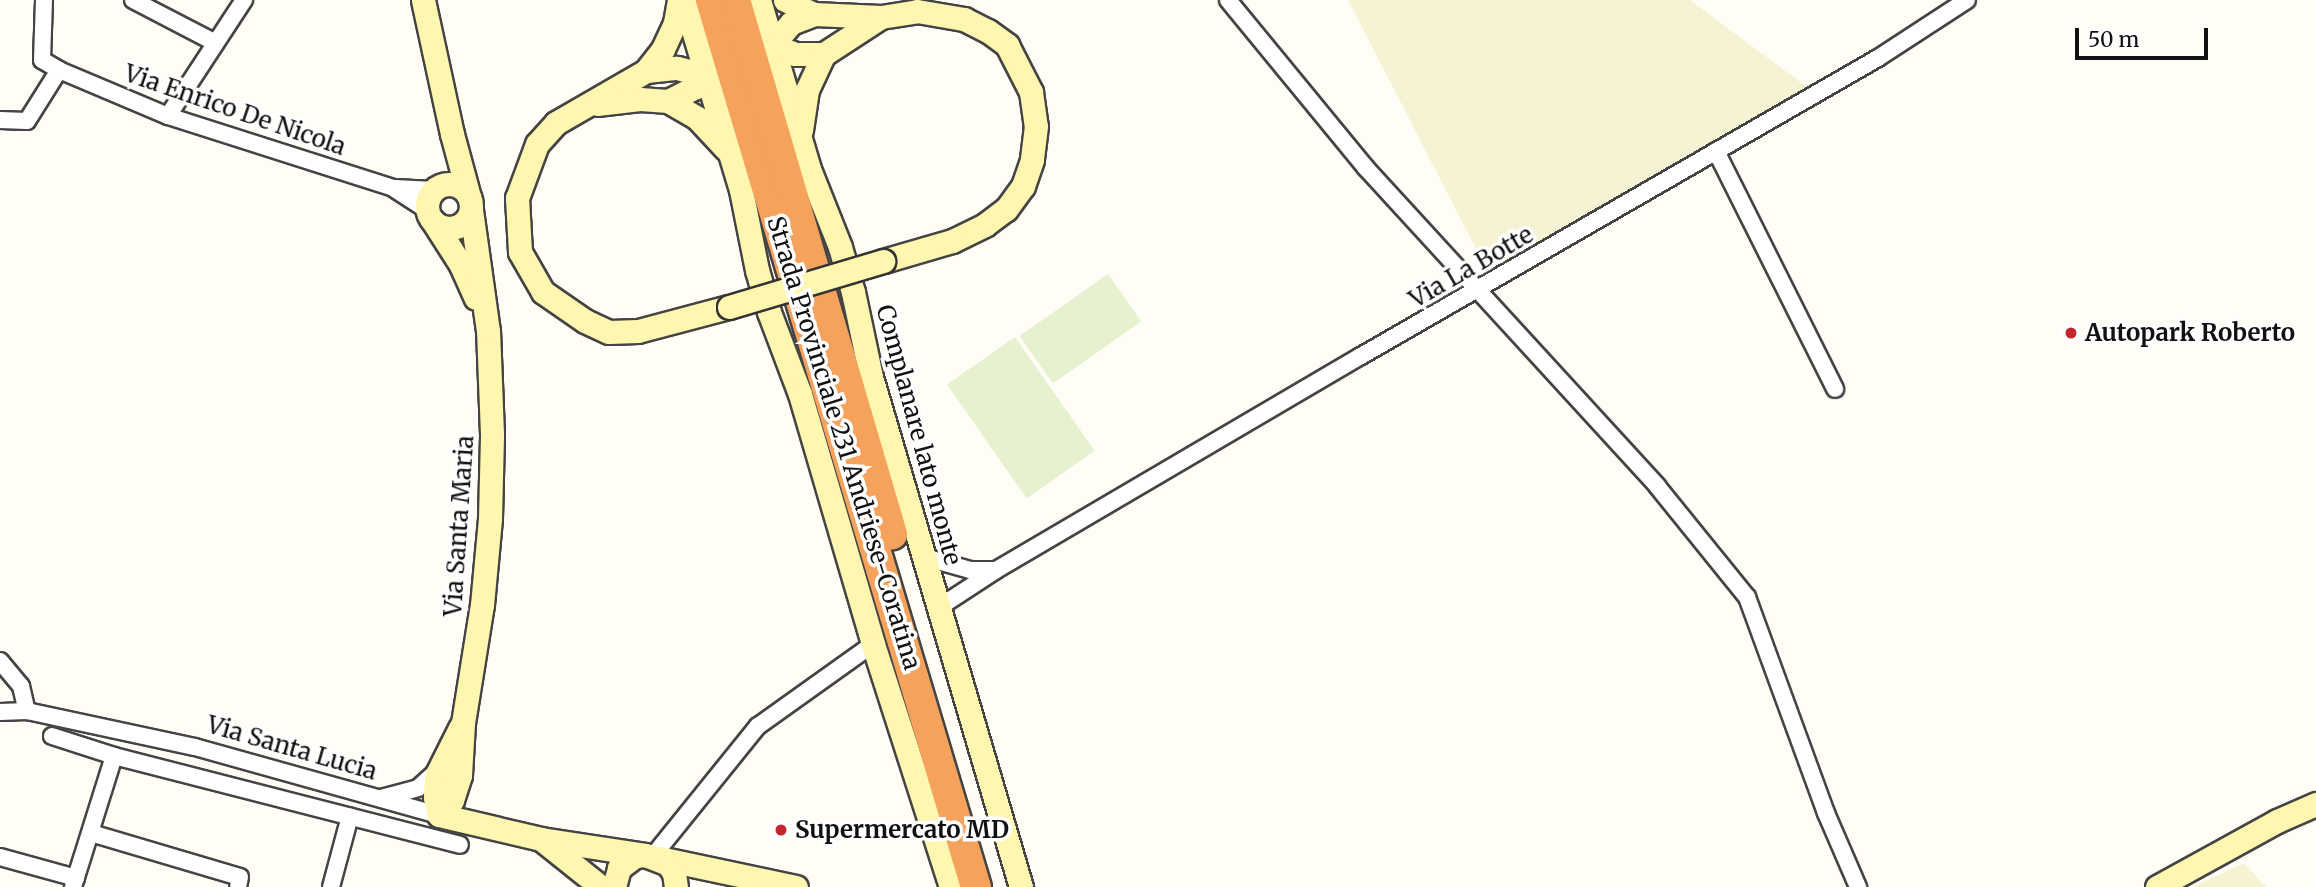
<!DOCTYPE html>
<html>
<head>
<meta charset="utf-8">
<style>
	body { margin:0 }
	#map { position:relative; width:2316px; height:887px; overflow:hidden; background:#fffdf5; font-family:Merriweather,serif }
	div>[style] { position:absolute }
	.farmland>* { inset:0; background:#f6f3d4 }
	.pitch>* { inset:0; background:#e6f2cf; transform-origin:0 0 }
	.roads { filter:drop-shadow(2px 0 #444) drop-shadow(-2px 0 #444) drop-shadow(0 2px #444) drop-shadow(0 -2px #444) }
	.street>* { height:16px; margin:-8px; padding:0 8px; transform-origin:8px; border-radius:8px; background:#fff }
	.secondary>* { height:23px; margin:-11.5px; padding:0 11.5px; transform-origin:11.5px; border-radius:11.5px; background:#fff6b0 }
	.secondary>.ring { margin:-11.5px; padding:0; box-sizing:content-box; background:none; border:23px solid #fff6b0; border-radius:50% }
	.highway>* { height:30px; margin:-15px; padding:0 15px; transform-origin:15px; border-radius:15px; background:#f5a25d }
	.bridges { filter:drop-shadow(2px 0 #333) drop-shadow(-2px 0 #333) drop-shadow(0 2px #333) drop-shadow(0 -2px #333) }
	.secondary-bridge>* { height:23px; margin:-11.5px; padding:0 11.5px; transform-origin:11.5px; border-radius:11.5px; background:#fff6b0 }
	.dots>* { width:19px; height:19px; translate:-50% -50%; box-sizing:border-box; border:4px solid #fff; border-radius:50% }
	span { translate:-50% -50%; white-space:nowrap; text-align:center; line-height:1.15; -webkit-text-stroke:7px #fff; paint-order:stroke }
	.street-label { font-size:24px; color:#111 }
	.poi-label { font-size:24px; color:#111; font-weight:700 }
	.left { translate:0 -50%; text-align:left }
	.scale { position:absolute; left:2075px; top:28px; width:133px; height:32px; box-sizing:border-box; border:4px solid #111; border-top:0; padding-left:9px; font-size:21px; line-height:24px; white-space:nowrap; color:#111; -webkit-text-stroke:5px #fff; paint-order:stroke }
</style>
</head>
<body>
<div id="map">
	<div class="farmland">
		<i style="clip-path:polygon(1348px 0,1690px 0,1811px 90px,1490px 276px)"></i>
		<i style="clip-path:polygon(2244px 863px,2266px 887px,2192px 887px)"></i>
	</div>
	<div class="pitch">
		<i style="left:1108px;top:274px;width:58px;height:108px;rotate:55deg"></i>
		<i style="left:1015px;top:337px;width:139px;height:83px;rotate:55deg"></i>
	</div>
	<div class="roads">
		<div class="street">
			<i style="left:44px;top:0;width:60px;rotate:91.9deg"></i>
			<i style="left:42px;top:60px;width:20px;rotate:30deg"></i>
			<i style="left:59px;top:70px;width:118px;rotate:22.9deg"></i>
			<i style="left:168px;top:116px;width:236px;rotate:17.7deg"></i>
			<i style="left:393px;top:188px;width:40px;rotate:32.9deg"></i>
			<i style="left:133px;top:0;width:93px;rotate:27.4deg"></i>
			<i style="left:1228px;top:0;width:217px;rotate:50.6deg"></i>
			<i style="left:1366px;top:168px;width:431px;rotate:47.5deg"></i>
			<i style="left:1657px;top:486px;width:143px;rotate:51deg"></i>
			<i style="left:1747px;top:597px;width:230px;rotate:69.9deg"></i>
			<i style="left:1826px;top:813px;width:81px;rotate:66.6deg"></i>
			<i style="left:168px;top:116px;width:139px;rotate:-56.8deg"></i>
			<i style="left:0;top:120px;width:27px;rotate:2deg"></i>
			<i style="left:27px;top:121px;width:60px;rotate:-57.9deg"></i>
			<i style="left:1716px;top:151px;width:266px;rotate:63.4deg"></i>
			<i style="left:395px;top:188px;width:39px;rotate:3deg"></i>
			<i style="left:924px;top:557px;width:48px;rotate:15.8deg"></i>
			<i style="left:970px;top:570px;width:26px"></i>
			<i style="left:938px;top:608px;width:69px;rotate:-33.2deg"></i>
			<i style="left:996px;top:570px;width:423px;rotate:-30.4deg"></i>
			<i style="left:1361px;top:356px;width:597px;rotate:-29.96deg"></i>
			<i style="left:1878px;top:58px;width:106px;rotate:-33.1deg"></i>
			<i style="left:0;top:661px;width:33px;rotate:50deg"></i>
			<i style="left:21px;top:686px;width:26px;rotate:77deg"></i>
			<i style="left:0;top:712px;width:27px;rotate:-2deg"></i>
			<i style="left:27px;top:711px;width:172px;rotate:12.1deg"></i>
			<i style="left:195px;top:747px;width:253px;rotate:15.6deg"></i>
			<i style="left:52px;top:736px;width:65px;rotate:17.9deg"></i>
			<i style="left:114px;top:756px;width:137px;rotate:107.4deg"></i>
			<i style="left:114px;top:756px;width:357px;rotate:14.4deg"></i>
			<i style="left:381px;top:798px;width:38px;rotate:-15deg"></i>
			<i style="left:418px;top:788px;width:27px;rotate:-42deg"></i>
			<i style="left:91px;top:833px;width:155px;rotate:16.5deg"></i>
			<i style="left:240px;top:877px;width:10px;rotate:101deg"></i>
			<i style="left:653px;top:856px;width:167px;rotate:-51.1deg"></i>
			<i style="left:758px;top:726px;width:141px;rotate:-35.5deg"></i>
			<i style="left:0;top:857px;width:79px;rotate:15.4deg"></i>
			<i style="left:331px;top:887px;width:73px;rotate:-75deg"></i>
		</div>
		<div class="secondary">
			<i style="left:423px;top:0;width:137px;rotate:77.8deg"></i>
			<i style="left:452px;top:134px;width:65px;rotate:74.9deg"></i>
			<i style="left:679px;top:0;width:23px;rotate:100deg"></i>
			<i style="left:675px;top:23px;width:29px;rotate:115deg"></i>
			<i style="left:663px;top:49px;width:28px;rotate:128deg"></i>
			<i style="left:646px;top:71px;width:104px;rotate:150deg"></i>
			<i style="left:556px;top:123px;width:28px;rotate:132deg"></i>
			<i style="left:537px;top:144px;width:58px;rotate:110.3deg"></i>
			<i style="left:517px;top:198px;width:54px;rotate:86.8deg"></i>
			<i style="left:520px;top:252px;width:46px;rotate:60.1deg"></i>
			<i style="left:543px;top:292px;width:51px;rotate:34.6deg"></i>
			<i style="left:585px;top:321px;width:26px;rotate:25deg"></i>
			<i style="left:609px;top:332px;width:29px;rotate:-2deg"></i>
			<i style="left:638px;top:331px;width:94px;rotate:-14.8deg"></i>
			<i style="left:684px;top:0;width:198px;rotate:73.3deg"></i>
			<i style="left:741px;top:190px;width:82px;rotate:78.7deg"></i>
			<i style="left:757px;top:270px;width:44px;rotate:74.1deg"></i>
			<i style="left:769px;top:312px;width:88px;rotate:69.3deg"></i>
			<i style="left:800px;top:394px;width:260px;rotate:73.7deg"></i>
			<i style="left:873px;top:644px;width:255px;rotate:72.2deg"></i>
			<i style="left:759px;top:0;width:176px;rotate:73.5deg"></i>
			<i style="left:809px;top:169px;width:84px;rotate:68.3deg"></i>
			<i style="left:840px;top:247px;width:47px;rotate:73.9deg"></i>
			<i style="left:853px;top:292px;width:87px;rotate:78deg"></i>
			<i style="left:871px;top:377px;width:532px;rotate:73.61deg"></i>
			<i style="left:785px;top:0;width:32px;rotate:26deg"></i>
			<i style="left:814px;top:14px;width:67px;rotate:2.6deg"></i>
			<i style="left:881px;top:17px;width:36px;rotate:-9deg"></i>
			<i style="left:917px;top:11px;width:48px;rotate:9.7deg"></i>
			<i style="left:964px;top:19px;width:27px;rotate:27deg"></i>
			<i style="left:988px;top:31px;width:24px;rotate:36deg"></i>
			<i style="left:1007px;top:45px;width:53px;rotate:62.9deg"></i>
			<i style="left:1031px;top:92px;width:34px;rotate:82deg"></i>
			<i style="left:1036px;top:126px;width:34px;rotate:97deg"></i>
			<i style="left:1032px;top:160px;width:28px;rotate:109deg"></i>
			<i style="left:1023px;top:186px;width:29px;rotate:126deg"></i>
			<i style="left:1006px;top:209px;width:26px;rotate:143deg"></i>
			<i style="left:985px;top:225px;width:37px;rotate:154deg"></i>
			<i style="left:952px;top:241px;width:72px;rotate:163.8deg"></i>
			<i style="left:772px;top:45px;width:29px;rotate:-49deg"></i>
			<i style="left:791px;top:23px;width:25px;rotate:-21deg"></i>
			<i style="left:772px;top:45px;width:25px;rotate:21deg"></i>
			<i style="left:795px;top:54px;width:29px"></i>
			<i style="left:646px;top:71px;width:31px;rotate:-6deg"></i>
			<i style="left:677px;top:68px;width:30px;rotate:14deg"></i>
			<i style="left:668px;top:101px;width:31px;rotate:-27deg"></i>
			<i style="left:696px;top:87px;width:16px;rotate:-50deg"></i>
			<i style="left:597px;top:104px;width:43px;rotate:-6.6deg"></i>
			<i style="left:640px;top:99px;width:28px;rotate:4deg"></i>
			<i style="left:668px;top:101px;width:34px;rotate:30deg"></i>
			<i style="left:697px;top:118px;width:42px;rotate:46.9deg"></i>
			<i style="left:801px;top:130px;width:40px;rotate:-81.5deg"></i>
			<i style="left:807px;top:90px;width:40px;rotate:-65deg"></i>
			<i style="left:824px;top:54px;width:68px;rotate:-33deg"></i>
			<i class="ring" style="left:427px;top:184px;width:21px;height:21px"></i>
			<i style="left:433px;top:221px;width:52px;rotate:57.5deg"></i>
			<i style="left:461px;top:265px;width:36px;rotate:66deg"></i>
			<i style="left:439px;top:815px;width:20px;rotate:-49deg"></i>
			<i style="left:452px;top:800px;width:26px;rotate:-72deg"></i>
			<i style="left:460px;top:775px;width:52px;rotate:-86.7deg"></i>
			<i style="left:463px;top:723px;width:120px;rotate:-80.9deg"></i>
			<i style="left:482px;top:605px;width:87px;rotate:-84.7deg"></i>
			<i style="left:490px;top:518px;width:84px;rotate:-88.6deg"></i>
			<i style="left:492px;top:434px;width:103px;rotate:-92.2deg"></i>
			<i style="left:488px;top:331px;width:122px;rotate:-98deg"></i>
			<i style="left:439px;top:815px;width:105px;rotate:13.2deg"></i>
			<i style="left:541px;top:839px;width:105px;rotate:8.7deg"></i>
			<i style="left:439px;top:815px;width:18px;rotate:-103deg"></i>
			<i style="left:435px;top:797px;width:21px;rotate:-87deg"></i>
			<i style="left:436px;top:776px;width:54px;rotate:-63.4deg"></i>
			<i style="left:541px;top:839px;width:77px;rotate:38.7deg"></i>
			<i style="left:659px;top:858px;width:140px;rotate:12deg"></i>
			<i style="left:614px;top:887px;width:20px;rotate:-75deg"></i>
			<i style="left:619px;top:868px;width:20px;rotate:-37deg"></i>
			<i style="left:635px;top:856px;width:10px;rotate:-6deg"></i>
			<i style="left:645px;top:855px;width:25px;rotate:21deg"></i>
			<i style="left:668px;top:864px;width:11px;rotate:56deg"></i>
			<i style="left:674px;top:873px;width:14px;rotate:82deg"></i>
			<i style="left:2157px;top:887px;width:137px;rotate:-28.8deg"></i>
			<i style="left:2277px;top:821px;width:43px;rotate:-23.6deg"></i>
		</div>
		<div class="highway">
			<i style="left:711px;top:0;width:926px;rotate:73.37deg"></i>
			<i style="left:735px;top:0;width:557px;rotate:73.62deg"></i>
		</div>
	</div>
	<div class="bridges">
		<div class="secondary-bridge">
			<i style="left:729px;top:307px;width:161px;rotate:-16.6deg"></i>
		</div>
	</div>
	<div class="dots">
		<i style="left:2071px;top:333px;background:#c4262e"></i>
		<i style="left:781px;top:830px;background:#c4262e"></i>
	</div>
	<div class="street-label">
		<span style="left:235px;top:110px;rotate:19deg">Via Enrico De Nicola</span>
		<span style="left:1471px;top:267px;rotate:-30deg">Via La Botte</span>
		<span style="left:919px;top:435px;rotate:75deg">Complanare lato monte</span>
		<span style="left:844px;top:443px;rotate:73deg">Strada Provinciale 231 Andriese-Coratina</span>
		<span style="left:459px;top:526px;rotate:-86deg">Via Santa Maria</span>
		<span style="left:292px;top:748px;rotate:16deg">Via Santa Lucia</span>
	</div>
	<div class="poi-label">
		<span class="left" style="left:2085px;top:333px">Autopark Roberto</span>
		<span class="left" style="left:795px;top:830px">Supermercato MD</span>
	</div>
	<div class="scale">50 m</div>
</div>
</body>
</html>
